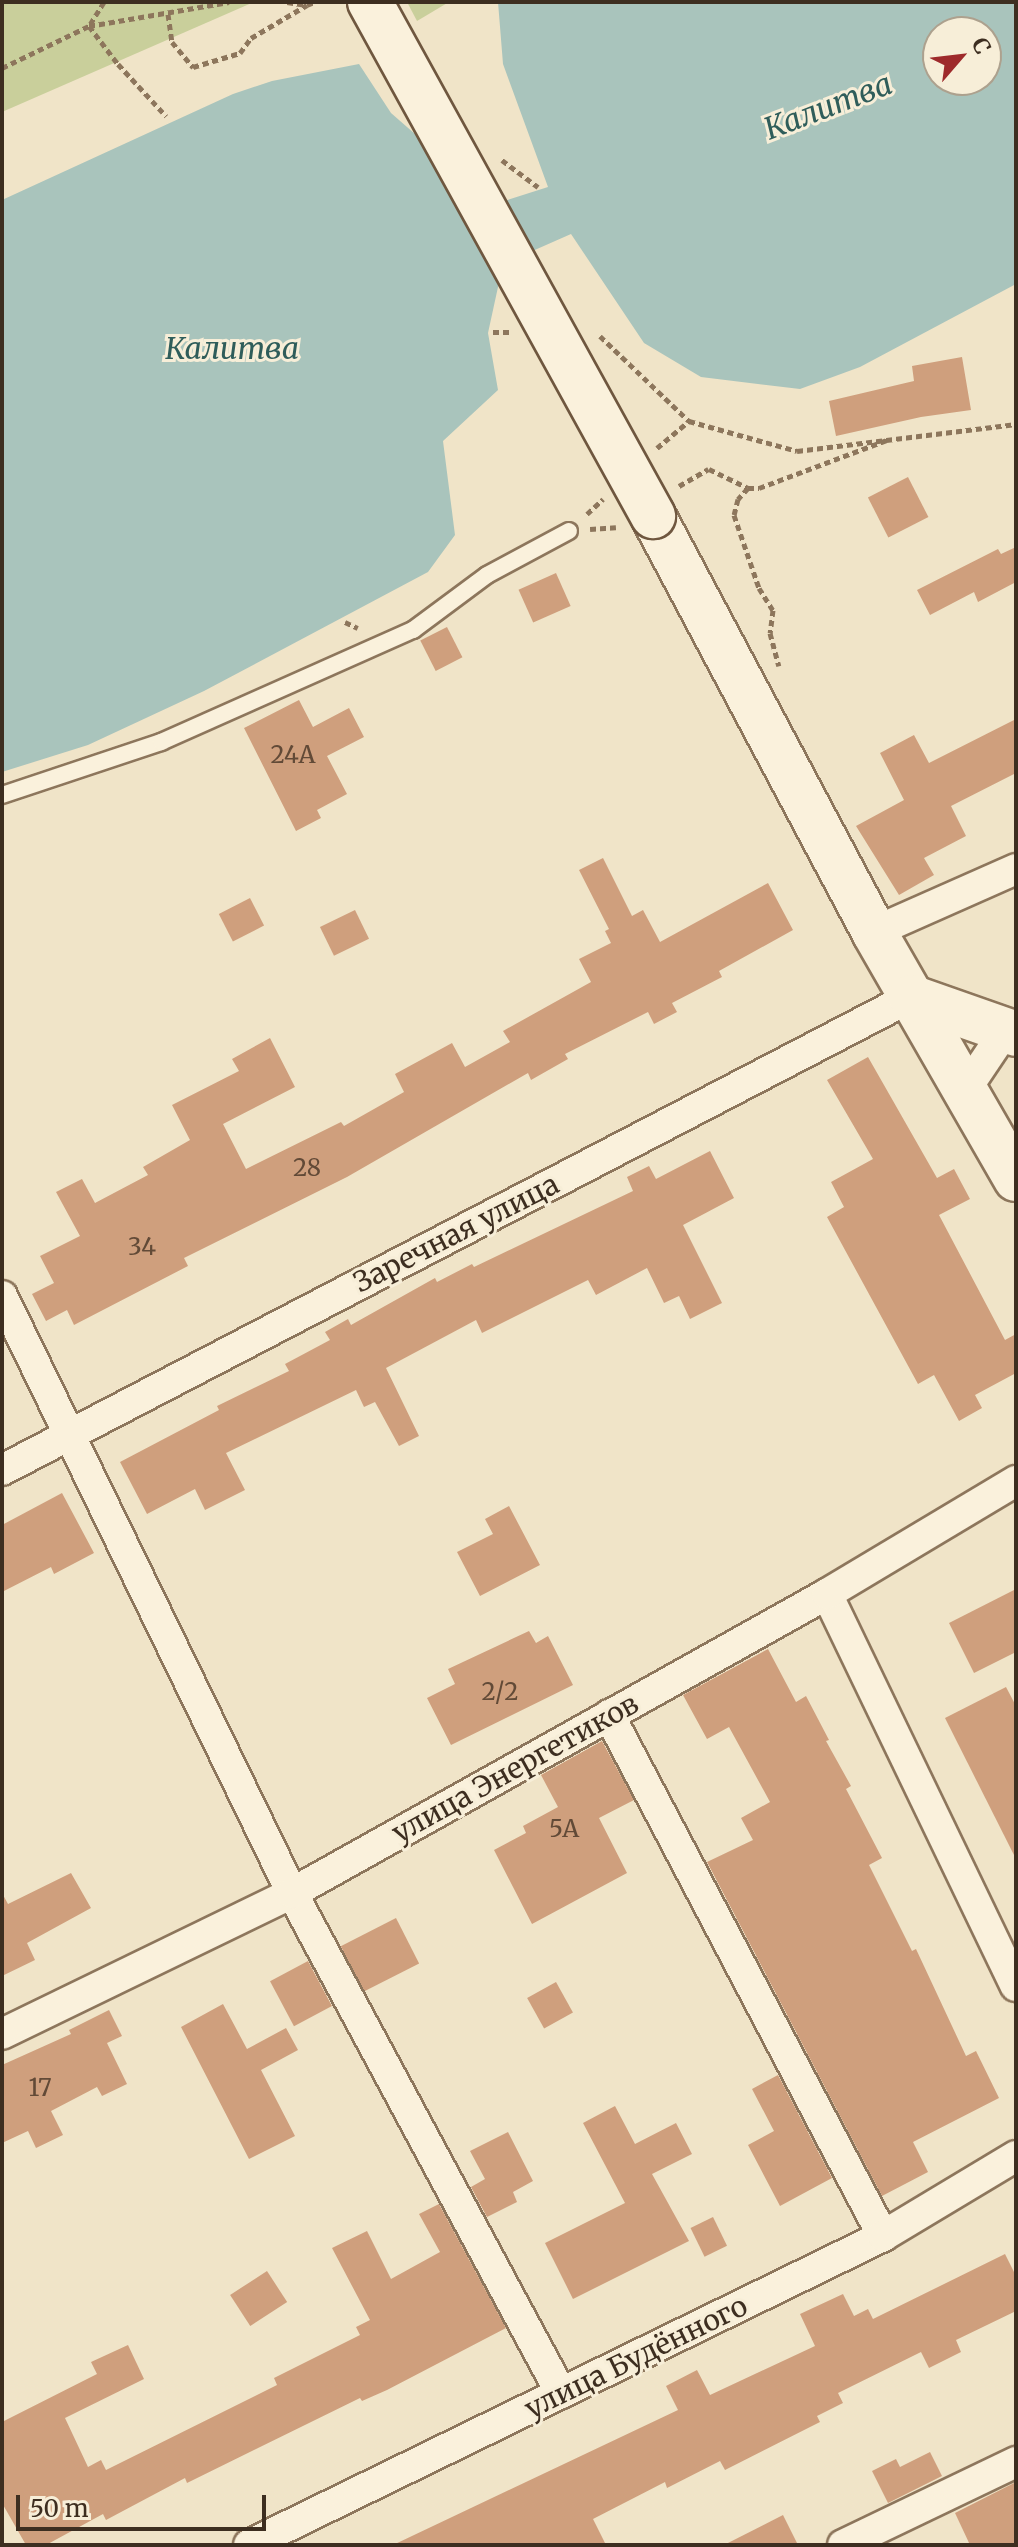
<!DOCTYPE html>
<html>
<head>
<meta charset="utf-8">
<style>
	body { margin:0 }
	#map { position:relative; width:1018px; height:2547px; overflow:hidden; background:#f0e4c8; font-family:Merriweather,serif }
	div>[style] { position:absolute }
	.green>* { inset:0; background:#c9cf9b }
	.water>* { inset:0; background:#a9c4bc }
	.building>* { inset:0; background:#cf9f7d; transform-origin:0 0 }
	.path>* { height:5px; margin-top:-2.5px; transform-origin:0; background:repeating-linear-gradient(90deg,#8d765c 0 6px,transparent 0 10px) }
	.roads { filter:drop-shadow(2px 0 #8d765c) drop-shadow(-2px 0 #8d765c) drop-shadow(0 2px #8d765c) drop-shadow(0 -2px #8d765c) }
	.service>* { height:16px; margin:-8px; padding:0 8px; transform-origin:8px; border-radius:8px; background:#faf1dc }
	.minor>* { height:30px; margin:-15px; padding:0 15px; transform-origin:15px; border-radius:15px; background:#faf1dc }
	.secondary>* { height:44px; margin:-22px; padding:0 22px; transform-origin:22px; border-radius:22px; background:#faf1dc }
	.bridges { filter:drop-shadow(2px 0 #6f573f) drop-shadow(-2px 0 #6f573f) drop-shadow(0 2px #6f573f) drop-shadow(0 -2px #6f573f) }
	.secondary-bridge>* { height:44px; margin:-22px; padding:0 22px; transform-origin:22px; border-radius:22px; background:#faf1dc }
	span { translate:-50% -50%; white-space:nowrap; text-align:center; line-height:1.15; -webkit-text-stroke:6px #f7eed8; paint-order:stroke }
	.number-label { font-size:24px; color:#624a37 }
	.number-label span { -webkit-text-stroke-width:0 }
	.street-label { font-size:28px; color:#3d2e20 }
	.water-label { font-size:30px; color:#2f5d5a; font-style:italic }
	.frame { position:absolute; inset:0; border:4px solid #3d2e20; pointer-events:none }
	.north { position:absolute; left:922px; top:16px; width:80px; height:80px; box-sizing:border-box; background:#f7eed8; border:2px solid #ada18e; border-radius:50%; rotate:62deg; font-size:22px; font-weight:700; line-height:32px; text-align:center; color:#3d2e20 }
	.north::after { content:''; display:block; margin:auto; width:28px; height:36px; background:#9e2a2b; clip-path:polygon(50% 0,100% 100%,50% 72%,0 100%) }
	.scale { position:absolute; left:16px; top:2495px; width:250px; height:36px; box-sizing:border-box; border:4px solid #3d2e20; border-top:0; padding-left:10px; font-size:24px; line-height:28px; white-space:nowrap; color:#3d2e20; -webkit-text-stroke:6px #f7eed8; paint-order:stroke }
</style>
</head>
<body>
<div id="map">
	<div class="green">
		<i style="clip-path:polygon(2px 2px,254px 2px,2px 112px)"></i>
		<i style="clip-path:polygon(407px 2px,449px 2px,417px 21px)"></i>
	</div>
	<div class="water">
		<i style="clip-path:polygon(evenodd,498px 2px,1016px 2px,1016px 284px,860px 367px,800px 389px,701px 377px,644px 343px,571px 234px,503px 264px,488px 333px,498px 390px,443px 441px,455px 535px,428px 572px,204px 691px,88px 745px,2px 772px,2px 200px,233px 94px,272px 81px,359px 64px,391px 113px,495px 204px,548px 187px,503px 64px,498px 2px,938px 32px,986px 32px,986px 80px,938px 80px,938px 32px)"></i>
	</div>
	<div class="building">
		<i style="clip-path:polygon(962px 357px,971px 410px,921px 417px,836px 436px,829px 401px,914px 381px,912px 366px)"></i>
		<i style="left:908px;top:477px;width:45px;height:45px;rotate:63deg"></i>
		<i style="clip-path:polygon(1016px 547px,1016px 582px,978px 602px,974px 592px,930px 615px,917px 590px,998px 549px,1001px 554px)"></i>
		<i style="left:556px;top:573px;width:36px;height:41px;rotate:66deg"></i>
		<i style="left:447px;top:627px;width:34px;height:30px;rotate:63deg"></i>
		<i style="clip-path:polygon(299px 700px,313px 727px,349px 708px,364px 737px,327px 756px,347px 794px,317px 810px,321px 818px,296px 831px,244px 728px)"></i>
		<i style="clip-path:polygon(1016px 719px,1016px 773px,951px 806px,966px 836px,924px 858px,934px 875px,899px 895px,856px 826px,904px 800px,880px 753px,914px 735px,929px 763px)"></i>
		<i style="clip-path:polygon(603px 858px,632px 916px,643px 910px,660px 942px,768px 883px,793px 930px,719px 971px,722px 977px,672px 1003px,677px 1012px,654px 1024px,648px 1012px,565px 1054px,568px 1059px,531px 1080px,528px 1073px,347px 1177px,184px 1258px,188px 1266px,74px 1325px,67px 1310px,46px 1321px,32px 1294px,54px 1283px,40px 1256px,80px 1236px,56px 1192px,82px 1179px,95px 1203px,148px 1175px,143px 1167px,190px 1140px,172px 1105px,239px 1071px,232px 1059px,270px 1038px,295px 1087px,223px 1124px,246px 1169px,341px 1122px,344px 1126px,404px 1092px,395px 1074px,452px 1043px,465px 1067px,510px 1042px,503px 1031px,591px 982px,579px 959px,611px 943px,605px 931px,609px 929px,579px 870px)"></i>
		<i style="left:250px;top:898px;width:31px;height:35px;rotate:63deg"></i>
		<i style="left:355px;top:910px;width:32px;height:39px;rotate:64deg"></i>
		<i style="clip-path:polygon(868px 1057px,937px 1178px,954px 1169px,970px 1199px,939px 1215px,1005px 1340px,1016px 1334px,1016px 1373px,975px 1395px,982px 1408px,959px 1421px,934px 1375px,918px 1384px,827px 1217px,844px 1207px,831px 1182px,873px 1159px,827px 1080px)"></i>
		<i style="clip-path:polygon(710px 1151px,734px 1198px,683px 1225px,722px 1303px,690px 1319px,679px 1296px,664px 1303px,647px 1268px,596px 1295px,588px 1280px,482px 1333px,476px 1320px,386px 1368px,419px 1436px,399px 1446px,375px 1402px,364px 1407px,356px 1390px,226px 1453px,245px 1490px,205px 1510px,195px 1489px,147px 1514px,120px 1462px,219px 1410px,217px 1406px,289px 1371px,285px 1364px,330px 1340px,325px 1332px,348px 1319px,351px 1325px,435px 1278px,437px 1282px,472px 1264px,474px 1267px,633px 1191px,627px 1177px,649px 1166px,656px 1179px)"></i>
		<i style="clip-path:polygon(62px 1493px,94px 1553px,54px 1574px,51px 1567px,2px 1592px,2px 1525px)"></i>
		<i style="clip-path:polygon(509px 1506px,540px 1565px,480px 1596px,457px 1552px,493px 1534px,485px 1519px)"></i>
		<i style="clip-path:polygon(1016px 1589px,1016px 1652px,974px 1673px,949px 1623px)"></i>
		<i style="clip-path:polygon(529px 1631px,536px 1643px,548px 1636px,573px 1685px,451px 1745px,427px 1698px,455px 1684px,448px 1669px)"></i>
		<i style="clip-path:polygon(768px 1649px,796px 1702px,806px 1696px,829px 1740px,826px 1741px,851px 1786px,846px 1789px,882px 1858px,869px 1865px,912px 1951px,916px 1949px,966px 2056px,976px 2051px,999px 2098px,913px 2142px,928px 2172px,882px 2196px,707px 1862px,753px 1840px,741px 1818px,770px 1802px,729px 1727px,707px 1739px,683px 1695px)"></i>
		<i style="clip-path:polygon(1006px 1687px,1016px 1706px,1016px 1859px,945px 1718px)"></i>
		<i style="clip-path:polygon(602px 1741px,634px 1800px,599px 1818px,627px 1873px,532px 1924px,494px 1850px,526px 1833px,523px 1826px,558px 1807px,541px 1775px)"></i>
		<i style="clip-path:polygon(71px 1873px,91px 1908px,27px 1943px,35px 1960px,2px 1976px,2px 1893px,8px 1904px)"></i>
		<i style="left:396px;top:1918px;width:51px;height:62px;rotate:63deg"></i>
		<i style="left:308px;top:1961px;width:51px;height:43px;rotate:62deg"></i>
		<i style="left:556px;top:1982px;width:35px;height:33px;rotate:61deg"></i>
		<i style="clip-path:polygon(223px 2004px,247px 2049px,286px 2028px,298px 2050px,261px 2070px,295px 2136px,249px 2159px,181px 2027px)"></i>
		<i style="clip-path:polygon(109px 2010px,122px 2036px,107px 2043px,127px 2084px,102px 2096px,97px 2087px,51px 2111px,63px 2135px,36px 2148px,28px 2131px,2px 2143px,2px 2065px,71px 2034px,69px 2030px)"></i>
		<i style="clip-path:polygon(778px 2075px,832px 2178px,780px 2206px,748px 2145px,774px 2131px,752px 2089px)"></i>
		<i style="clip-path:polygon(615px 2106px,635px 2144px,676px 2123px,692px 2154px,652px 2174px,689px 2241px,573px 2299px,545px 2243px,625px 2203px,583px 2123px)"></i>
		<i style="clip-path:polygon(508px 2132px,533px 2181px,513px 2192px,517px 2202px,487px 2217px,471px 2187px,485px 2179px,470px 2151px)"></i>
		<i style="clip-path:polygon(439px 2204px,506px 2328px,387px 2390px,362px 2401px,360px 2398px,187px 2483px,185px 2478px,106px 2520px,103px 2514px,46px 2545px,26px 2545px,2px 2503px,2px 2422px,97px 2374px,91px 2362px,128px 2345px,144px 2379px,65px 2418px,88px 2467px,101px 2460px,106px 2470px,277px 2385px,274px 2378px,360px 2335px,356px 2327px,370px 2320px,332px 2248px,367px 2231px,391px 2279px,440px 2252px,419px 2214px)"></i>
		<i style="left:713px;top:2217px;width:32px;height:25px;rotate:64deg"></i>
		<i style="clip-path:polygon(1005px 2254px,1016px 2276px,1016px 2311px,956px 2340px,961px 2352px,929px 2368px,921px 2352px,838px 2393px,843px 2403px,817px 2416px,820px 2422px,725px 2470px,720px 2461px,667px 2488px,665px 2482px,593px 2519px,606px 2545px,393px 2545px,678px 2410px,666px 2386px,697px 2370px,710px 2395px,815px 2346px,800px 2314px,843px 2294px,854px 2316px,868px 2309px,873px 2319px)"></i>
		<i style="left:267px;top:2271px;width:37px;height:44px;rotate:57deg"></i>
		<i style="clip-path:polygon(930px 2452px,942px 2476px,888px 2503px,872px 2471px,896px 2459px,900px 2467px)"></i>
		<i style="clip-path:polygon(1016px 2482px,1016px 2545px,970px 2545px,955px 2513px)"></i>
		<i style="clip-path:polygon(783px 2515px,798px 2545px,724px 2545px)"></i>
	</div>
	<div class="path">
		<i style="left:104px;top:2px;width:28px;rotate:122deg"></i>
		<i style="left:89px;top:26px;width:48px;rotate:52.7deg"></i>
		<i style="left:118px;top:64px;width:71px;rotate:47.3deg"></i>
		<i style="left:287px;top:2px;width:20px;rotate:9deg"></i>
		<i style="left:307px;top:5px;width:9px;rotate:-21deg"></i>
		<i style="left:168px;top:14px;width:28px;rotate:82deg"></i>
		<i style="left:172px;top:42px;width:33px;rotate:50deg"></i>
		<i style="left:193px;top:67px;width:49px;rotate:-16.6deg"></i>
		<i style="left:240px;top:53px;width:19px;rotate:-54deg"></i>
		<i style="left:251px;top:38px;width:65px;rotate:-30.5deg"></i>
		<i style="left:2px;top:68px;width:97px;rotate:-25.8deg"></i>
		<i style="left:89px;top:26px;width:142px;rotate:-9.7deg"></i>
		<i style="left:502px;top:160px;width:45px;rotate:36.9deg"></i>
		<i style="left:493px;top:332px;width:17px"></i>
		<i style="left:600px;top:336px;width:123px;rotate:43.7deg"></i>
		<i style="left:657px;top:448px;width:42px;rotate:-40.2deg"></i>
		<i style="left:689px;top:421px;width:112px;rotate:15.5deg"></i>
		<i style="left:797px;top:451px;width:221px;rotate:-7deg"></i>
		<i style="left:679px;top:486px;width:34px;rotate:-30deg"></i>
		<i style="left:709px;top:469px;width:43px;rotate:26deg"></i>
		<i style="left:748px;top:488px;width:11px"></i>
		<i style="left:759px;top:488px;width:137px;rotate:-20.6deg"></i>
		<i style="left:748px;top:488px;width:15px;rotate:132deg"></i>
		<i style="left:738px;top:499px;width:16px;rotate:104deg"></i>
		<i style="left:734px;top:515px;width:77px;rotate:71.1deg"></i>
		<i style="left:759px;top:588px;width:26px;rotate:58deg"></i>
		<i style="left:773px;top:610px;width:23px;rotate:97deg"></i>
		<i style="left:770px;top:633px;width:34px;rotate:75deg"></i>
		<i style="left:587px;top:514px;width:22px;rotate:-43deg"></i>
		<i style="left:590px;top:529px;width:26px;rotate:-4deg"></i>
		<i style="left:345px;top:622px;width:14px;rotate:25deg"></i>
	</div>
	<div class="roads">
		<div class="service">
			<i style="left:2px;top:795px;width:168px;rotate:-18.4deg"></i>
			<i style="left:161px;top:742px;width:276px;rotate:-24deg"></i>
			<i style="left:413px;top:630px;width:92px;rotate:-36.6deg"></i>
			<i style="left:487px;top:575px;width:93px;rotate:-28.2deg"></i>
		</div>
		<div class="minor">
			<i style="left:874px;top:932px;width:155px;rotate:-23.9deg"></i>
			<i style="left:964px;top:1092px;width:73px;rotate:-56.1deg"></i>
			<i style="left:2px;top:1296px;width:664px;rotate:64.09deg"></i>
			<i style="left:292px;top:1893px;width:568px;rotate:61.72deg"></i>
			<i style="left:2px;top:1470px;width:1025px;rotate:-27.49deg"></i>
			<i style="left:827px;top:1594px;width:435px;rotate:64.3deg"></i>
			<i style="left:609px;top:1715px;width:589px;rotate:62.26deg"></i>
			<i style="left:2px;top:2034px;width:322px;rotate:-25.9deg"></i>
			<i style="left:292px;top:1893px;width:613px;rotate:-29.2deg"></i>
			<i style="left:827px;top:1594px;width:220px;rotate:-30.9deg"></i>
			<i style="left:249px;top:2545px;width:705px;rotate:-25.98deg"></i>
			<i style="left:883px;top:2236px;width:155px;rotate:-31deg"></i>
			<i style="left:843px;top:2545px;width:192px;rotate:-25.6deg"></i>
		</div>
		<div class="secondary">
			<i style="left:653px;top:516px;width:471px;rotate:62deg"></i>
			<i style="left:874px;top:932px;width:285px;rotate:60.1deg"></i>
			<i style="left:911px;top:997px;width:111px;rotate:19.4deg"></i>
		</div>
	</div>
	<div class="bridges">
		<div class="secondary-bridge">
			<i style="left:370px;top:2px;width:587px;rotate:61.16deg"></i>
		</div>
	</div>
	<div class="number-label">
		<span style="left:293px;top:755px">24А</span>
		<span style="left:307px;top:1168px">28</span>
		<span style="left:142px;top:1247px">34</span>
		<span style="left:500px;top:1692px">2/2</span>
		<span style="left:564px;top:1829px">5А</span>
		<span style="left:40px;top:2088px">17</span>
	</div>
	<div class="street-label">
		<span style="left:456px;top:1233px;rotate:-27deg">Заречная улица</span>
		<span style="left:515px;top:1768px;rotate:-29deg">улица Энергетиков</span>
		<span style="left:636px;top:2357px;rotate:-26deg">улица Будённого</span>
	</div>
	<div class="water-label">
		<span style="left:828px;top:106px;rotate:-21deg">Калитва</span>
		<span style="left:232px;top:348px">Калитва</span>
	</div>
	<div class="frame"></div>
	<div class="north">С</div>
	<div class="scale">50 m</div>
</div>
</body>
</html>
